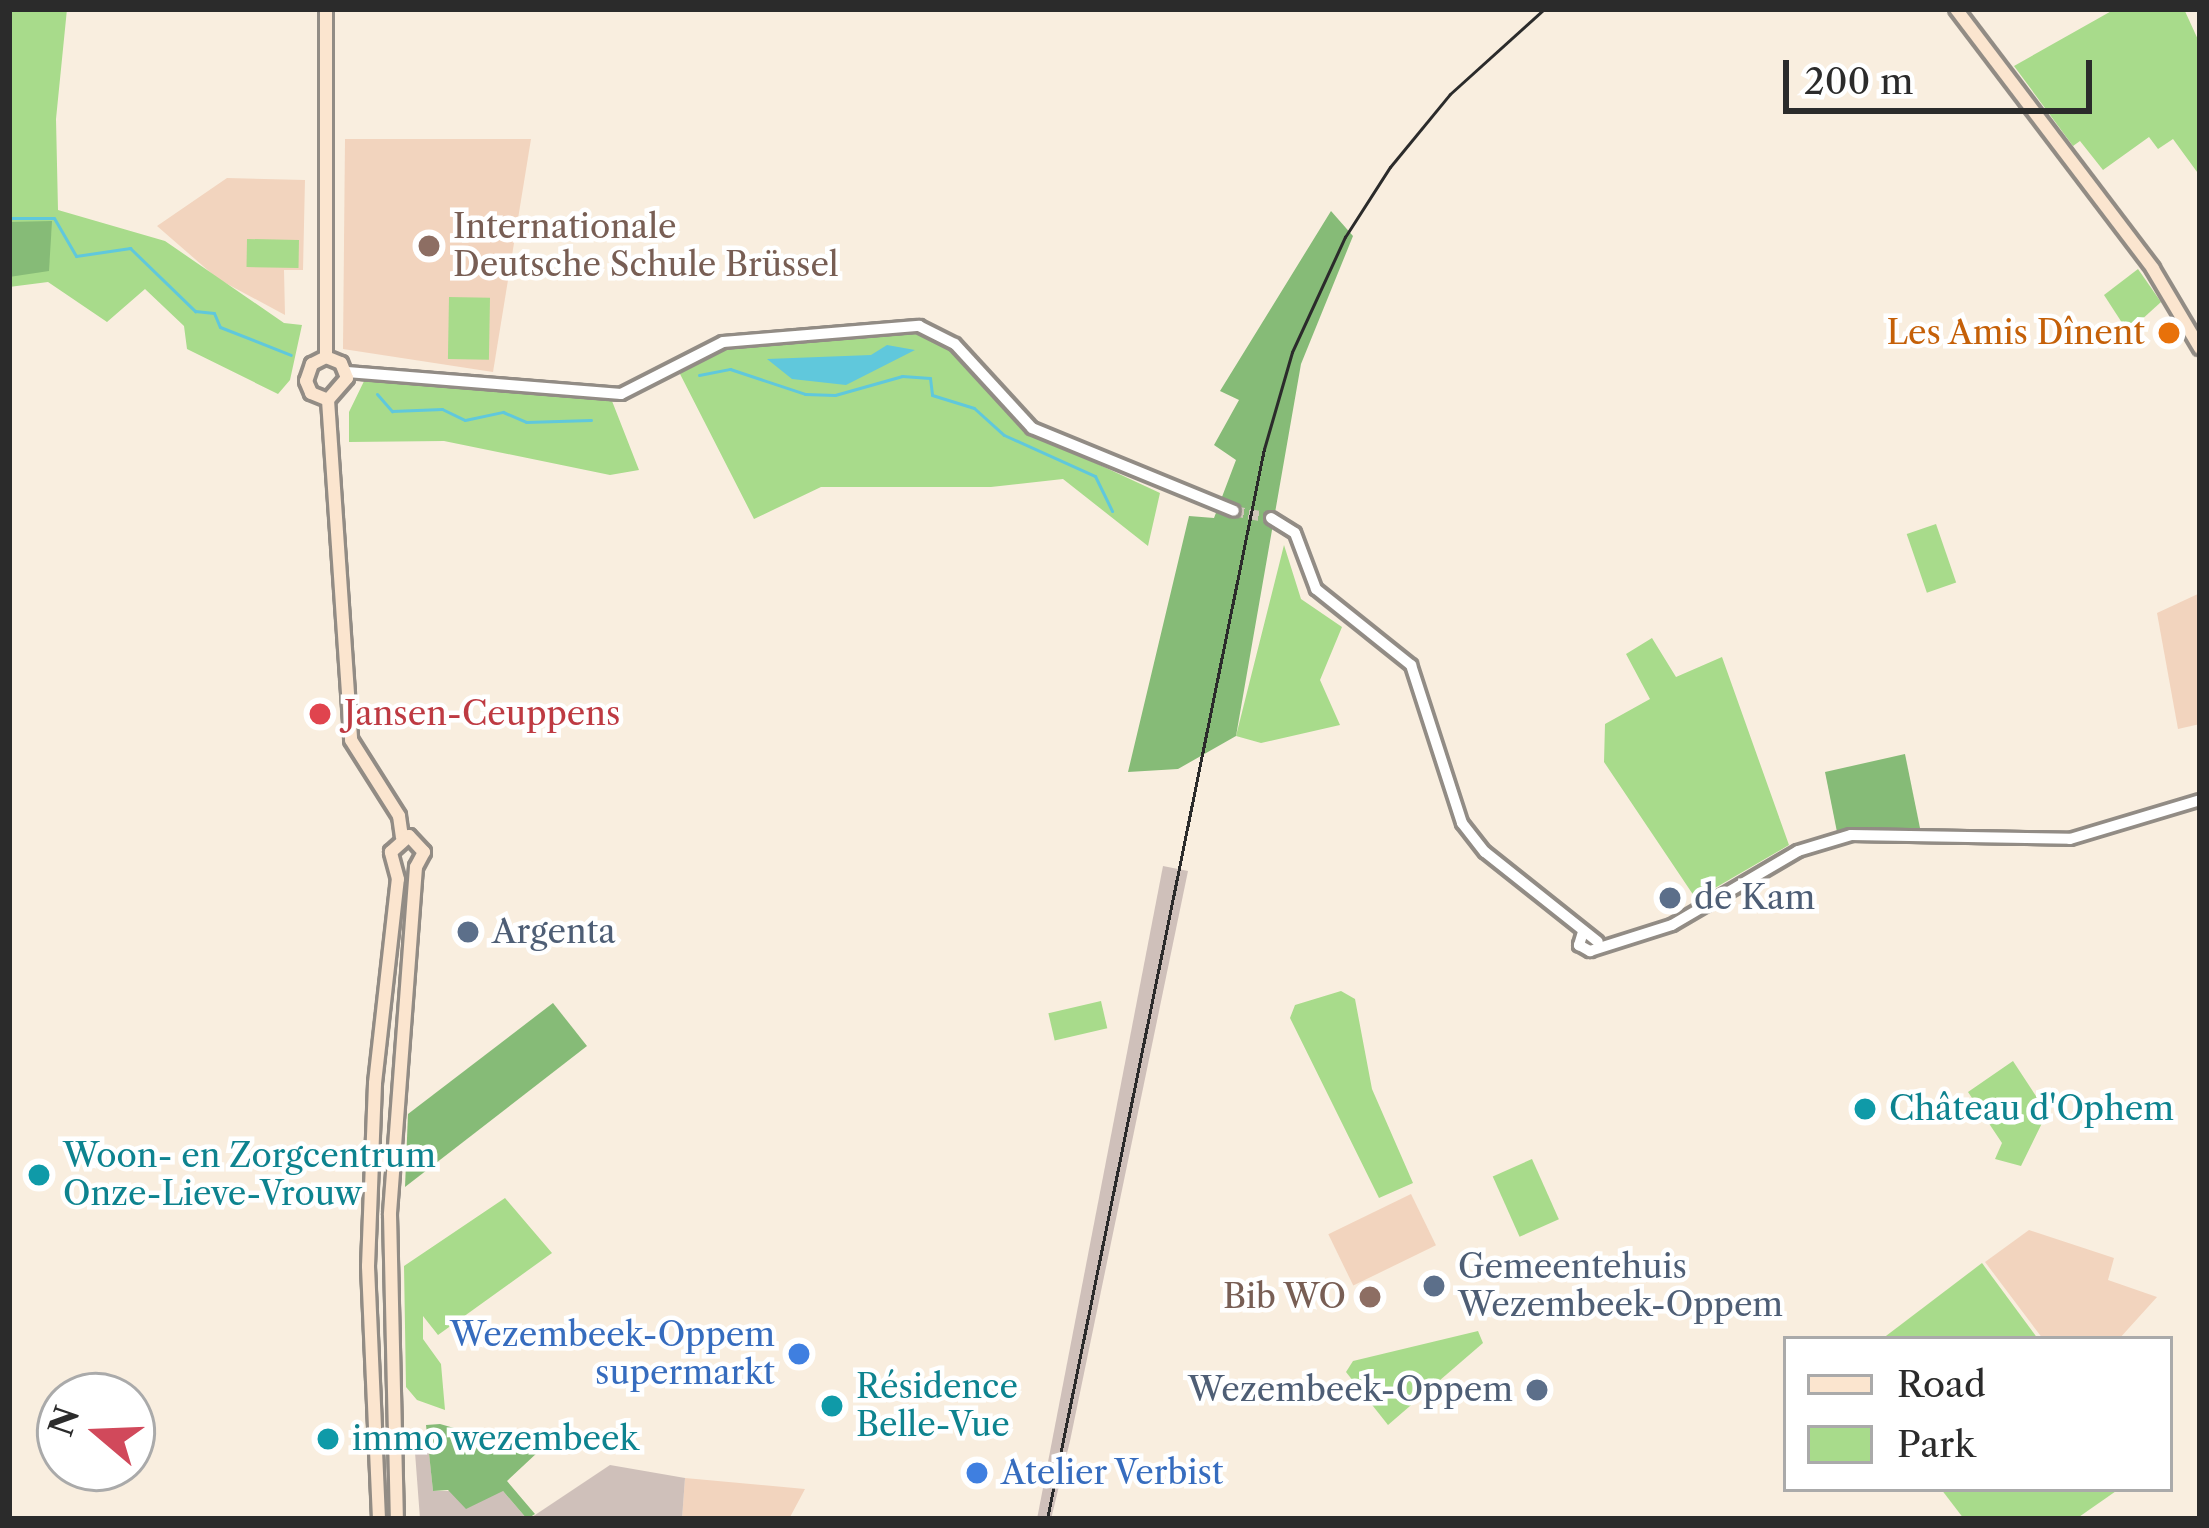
<!DOCTYPE html>
<html>
<head>
<meta charset="utf-8">
<style>
	body { margin:0 }
	#map { position:relative; width:2209px; height:1528px; overflow:hidden; background:#f9eedf; font-family:"Libre Caslon Text",serif }
	div>[style] { position:absolute }
	.built>* { inset:0; background:#f2d4be; transform-origin:0 0 }
	.industrial>* { inset:0; background:#cfc0ba }
	.green>* { inset:0; background:#a8db8b; transform-origin:0 0 }
	.forest>* { inset:0; background:#86bb77 }
	.water>* { inset:0; background:#60c8dc }
	.stream>* { height:3px; margin:-1.5px; padding:0 1.5px; transform-origin:1.5px; border-radius:1.5px; background:#60c8dc }
	.tertiary-tunnel>* { height:10px; margin-top:-5px; transform-origin:0; background:repeating-linear-gradient(90deg,#d0c7bb 0 10px,transparent 0 15px) }
	.roads { filter:drop-shadow(3px 0 #928c85) drop-shadow(-3px 0 #928c85) drop-shadow(0 3px #928c85) drop-shadow(0 -3px #928c85) }
	.tertiary>* { height:10px; margin:-5px; padding:0 5px; transform-origin:5px; border-radius:5px; background:#fff }
	.secondary>* { height:12px; margin:-6px; padding:0 6px; transform-origin:6px; border-radius:6px; background:#fbe5cf }
	.tram>* { height:3px; margin:-1.5px; padding:0 1.5px; transform-origin:1.5px; border-radius:1.5px; background:#2b2b2b }
	.dots>* { width:33px; height:33px; translate:-50% -50%; box-sizing:border-box; border:6px solid #fff; border-radius:50% }
	span { translate:-50% -50%; white-space:nowrap; text-align:center; line-height:1.15; -webkit-text-stroke:9px #fff; paint-order:stroke }
	.education-label { font-size:33px; color:#785e54 }
	.left { translate:0 -50%; text-align:left }
	.right { translate:-100% -50%; text-align:right }
	.food-label { font-size:33px; color:#c56008 }
	.health-label { font-size:33px; color:#be3a42 }
	.service-label { font-size:33px; color:#4e5e75 }
	.culture-label { font-size:33px; color:#0d838f }
	.shop-label { font-size:33px; color:#366cbe }
	.frame { position:absolute; inset:0; border:12px solid #2b2b2b; pointer-events:none }
	.legend { position:absolute; left:1783px; top:1336px; width:390px; height:156px; box-sizing:border-box; background:#fff; border:3px solid #aaa; margin:0; padding:15px 21px; list-style:none; font-size:36px; color:#2b2b2b }
	.legend li { display:flex; align-items:center; gap:24px; height:60px }
	.legend b { width:60px; border:3px solid #aaa }
	.north { position:absolute; left:36px; top:1372px; width:120px; height:120px; box-sizing:border-box; background:#fff; border:3px solid #aaa; border-radius:50%; rotate:289deg; font-size:33px; font-weight:700; line-height:48px; text-align:center; color:#2b2b2b }
	.north::after { content:''; display:block; margin:auto; width:42px; height:54px; background:#d1495b; clip-path:polygon(50% 0,100% 100%,50% 72%,0 100%) }
	.scale { position:absolute; left:1783px; top:60px; width:309px; height:54px; box-sizing:border-box; border:6px solid #2b2b2b; border-top:0; padding-left:15px; font-size:36px; line-height:42px; white-space:nowrap; color:#2b2b2b; -webkit-text-stroke:9px #fff; paint-order:stroke }
</style>
</head>
<body>
<div id="map">
	<div class="built">
		<i style="clip-path:polygon(345px 139px,531px 139px,493px 372px,343px 349px)"></i>
		<i style="clip-path:polygon(227px 178px,305px 180px,303px 270px,284px 270px,285px 315px,218px 279px,157px 226px)"></i>
		<i style="clip-path:polygon(2200px 593px,2200px 724px,2178px 729px,2157px 613px)"></i>
		<i style="left:1411px;top:1194px;width:57px;height:92px;rotate:64deg"></i>
		<i style="clip-path:polygon(2029px 1230px,2114px 1258px,2108px 1280px,2157px 1297px,2119px 1339px,2043px 1339px,1985px 1262px)"></i>
		<i style="clip-path:polygon(685px 1478px,805px 1489px,789px 1519px,682px 1519px)"></i>
	</div>
	<div class="industrial">
		<i style="clip-path:polygon(1163px 866px,1188px 871px,1070px 1441px,1051px 1519px,1037px 1519px)"></i>
		<i style="clip-path:polygon(427px 1433px,433px 1491px,503px 1491px,527px 1519px,420px 1519px,414px 1439px)"></i>
		<i style="clip-path:polygon(610px 1465px,685px 1478px,682px 1519px,529px 1519px)"></i>
	</div>
	<div class="green">
		<i style="clip-path:polygon(9px 9px,67px 9px,56px 119px,58px 210px,165px 241px,284px 323px,302px 325px,290px 380px,278px 394px,187px 349px,184px 326px,145px 289px,107px 322px,48px 282px,9px 287px)"></i>
		<i style="clip-path:polygon(2115px 9px,2184px 9px,2200px 44px,2200px 176px,2173px 139px,2158px 149px,2149px 137px,2103px 170px,2080px 141px,2073px 146px,2014px 66px)"></i>
		<i style="left:247px;top:239px;width:52px;height:28px;rotate:1deg"></i>
		<i style="clip-path:polygon(2138px 269px,2161px 302px,2128px 332px,2104px 295px)"></i>
		<i style="left:449px;top:297px;width:41px;height:62px;rotate:1deg"></i>
		<i style="clip-path:polygon(882px 331px,925px 335px,952px 348px,1031px 433px,1160px 493px,1148px 546px,1063px 479px,991px 487px,821px 487px,754px 519px,679px 372px,724px 348px)"></i>
		<i style="clip-path:polygon(367px 375px,612px 401px,639px 470px,610px 475px,444px 441px,349px 442px,349px 412px)"></i>
		<i style="left:1936px;top:524px;width:62px;height:31px;rotate:71deg"></i>
		<i style="clip-path:polygon(1284px 545px,1301px 599px,1342px 627px,1320px 680px,1340px 725px,1261px 743px,1236px 736px)"></i>
		<i style="clip-path:polygon(1652px 638px,1676px 677px,1722px 657px,1789px 845px,1696px 899px,1604px 762px,1605px 724px,1650px 699px,1626px 654px)"></i>
		<i style="clip-path:polygon(1341px 991px,1355px 999px,1372px 1089px,1413px 1183px,1379px 1198px,1290px 1018px,1295px 1005px)"></i>
		<i style="left:1101px;top:1001px;width:28px;height:54px;rotate:77deg"></i>
		<i style="clip-path:polygon(2013px 1061px,2047px 1113px,2021px 1166px,1995px 1159px,2002px 1143px,1968px 1092px)"></i>
		<i style="left:1532px;top:1159px;width:66px;height:43px;rotate:66deg"></i>
		<i style="clip-path:polygon(505px 1198px,552px 1253px,438px 1335px,423px 1316px,423px 1339px,441px 1364px,445px 1410px,417px 1400px,406px 1387px,404px 1266px)"></i>
		<i style="clip-path:polygon(1982px 1263px,2038px 1339px,1882px 1339px)"></i>
		<i style="clip-path:polygon(1478px 1331px,1483px 1343px,1388px 1425px,1346px 1372px,1353px 1361px)"></i>
		<i style="clip-path:polygon(1941px 1489px,2119px 1489px,2076px 1519px,1964px 1519px)"></i>
	</div>
	<div class="forest">
		<i style="clip-path:polygon(1331px 211px,1353px 236px,1301px 364px,1236px 736px,1178px 769px,1128px 772px,1189px 516px,1214px 518px,1236px 460px,1214px 445px,1239px 400px,1220px 391px)"></i>
		<i style="clip-path:polygon(52px 221px,49px 271px,9px 277px,9px 222px)"></i>
		<i style="clip-path:polygon(1905px 754px,1920px 828px,1837px 832px,1825px 772px)"></i>
		<i style="clip-path:polygon(553px 1003px,587px 1046px,405px 1187px,408px 1114px)"></i>
		<i style="clip-path:polygon(440px 1424px,538px 1452px,507px 1481px,535px 1514px,527px 1519px,503px 1491px,466px 1509px,448px 1490px,433px 1491px,426px 1425px)"></i>
	</div>
	<div class="water">
		<i style="clip-path:polygon(887px 345px,915px 350px,846px 385px,792px 379px,767px 359px,871px 355px)"></i>
	</div>
	<div class="stream">
		<i style="left:9px;top:218px;width:45px"></i>
		<i style="left:54px;top:218px;width:44px;rotate:59.9deg"></i>
		<i style="left:76px;top:256px;width:55px;rotate:-8.4deg"></i>
		<i style="left:130px;top:248px;width:91px;rotate:44.1deg"></i>
		<i style="left:195px;top:311px;width:19px;rotate:6deg"></i>
		<i style="left:214px;top:313px;width:15px;rotate:67deg"></i>
		<i style="left:220px;top:327px;width:76px;rotate:21.5deg"></i>
		<i style="left:699px;top:375px;width:32px;rotate:-11deg"></i>
		<i style="left:730px;top:369px;width:79px;rotate:18.4deg"></i>
		<i style="left:805px;top:394px;width:30px;rotate:2deg"></i>
		<i style="left:835px;top:395px;width:70px;rotate:-15.8deg"></i>
		<i style="left:902px;top:376px;width:28px;rotate:4deg"></i>
		<i style="left:930px;top:378px;width:17px;rotate:83deg"></i>
		<i style="left:932px;top:395px;width:44px;rotate:17.2deg"></i>
		<i style="left:974px;top:408px;width:40px;rotate:42deg"></i>
		<i style="left:1004px;top:435px;width:100px;rotate:24.3deg"></i>
		<i style="left:1095px;top:476px;width:39px;rotate:64deg"></i>
		<i style="left:377px;top:394px;width:23px;rotate:49deg"></i>
		<i style="left:392px;top:411px;width:50px;rotate:-2.3deg"></i>
		<i style="left:442px;top:409px;width:25px;rotate:26deg"></i>
		<i style="left:465px;top:420px;width:39px;rotate:-12deg"></i>
		<i style="left:503px;top:412px;width:25px;rotate:23deg"></i>
		<i style="left:526px;top:422px;width:65px;rotate:-1.8deg"></i>
	</div>
	<div class="tertiary-tunnel">
		<i style="left:1234px;top:511px;width:38px;rotate:11deg"></i>
	</div>
	<div class="roads">
		<div class="tertiary">
			<i style="left:347px;top:372px;width:275px;rotate:4.6deg"></i>
			<i style="left:621px;top:394px;width:114px;rotate:-27deg"></i>
			<i style="left:723px;top:342px;width:197px;rotate:-4.7deg"></i>
			<i style="left:919px;top:326px;width:40px;rotate:26.6deg"></i>
			<i style="left:955px;top:344px;width:114px;rotate:47.5deg"></i>
			<i style="left:1032px;top:428px;width:218px;rotate:22.3deg"></i>
			<i style="left:1271px;top:518px;width:28px;rotate:32deg"></i>
			<i style="left:1295px;top:533px;width:60px;rotate:69.4deg"></i>
			<i style="left:1316px;top:589px;width:122px;rotate:38.7deg"></i>
			<i style="left:1411px;top:665px;width:166px;rotate:72.1deg"></i>
			<i style="left:1462px;top:823px;width:37px;rotate:52deg"></i>
			<i style="left:1485px;top:852px;width:144px;rotate:38.5deg"></i>
			<i style="left:1583px;top:932px;width:14px;rotate:107deg"></i>
			<i style="left:1579px;top:945px;width:13px;rotate:29deg"></i>
			<i style="left:1590px;top:951px;width:86px;rotate:-17.6deg"></i>
			<i style="left:1672px;top:925px;width:146px;rotate:-30.4deg"></i>
			<i style="left:1798px;top:851px;width:55px;rotate:-16.8deg"></i>
			<i style="left:1851px;top:835px;width:219px;rotate:1deg"></i>
			<i style="left:2070px;top:839px;width:136px;rotate:-16.7deg"></i>
		</div>
		<div class="secondary">
			<i style="left:326px;top:9px;width:348px;rotate:90deg"></i>
			<i style="left:1956px;top:9px;width:326px;rotate:52.8deg"></i>
			<i style="left:2153px;top:269px;width:92px;rotate:59.3deg"></i>
			<i style="left:326px;top:357px;width:16px;rotate:153deg"></i>
			<i style="left:312px;top:364px;width:18px;rotate:109deg"></i>
			<i style="left:306px;top:381px;width:13px;rotate:67deg"></i>
			<i style="left:311px;top:393px;width:18px;rotate:22deg"></i>
			<i style="left:326px;top:357px;width:16px;rotate:22deg"></i>
			<i style="left:341px;top:363px;width:16px;rotate:68deg"></i>
			<i style="left:347px;top:378px;width:29px;rotate:131deg"></i>
			<i style="left:328px;top:400px;width:341px;rotate:86.1deg"></i>
			<i style="left:351px;top:740px;width:90px;rotate:57.7deg"></i>
			<i style="left:399px;top:816px;width:21px;rotate:82deg"></i>
			<i style="left:379px;top:1519px;width:253px;rotate:-92.5deg"></i>
			<i style="left:368px;top:1266px;width:183px;rotate:-87.8deg"></i>
			<i style="left:375px;top:1083px;width:205px;rotate:-83.6deg"></i>
			<i style="left:398px;top:879px;width:28px;rotate:-105deg"></i>
			<i style="left:391px;top:852px;width:24px;rotate:-42deg"></i>
			<i style="left:409px;top:836px;width:22px;rotate:47deg"></i>
			<i style="left:424px;top:852px;width:17px;rotate:118deg"></i>
			<i style="left:416px;top:867px;width:349px;rotate:94.3deg"></i>
			<i style="left:390px;top:1215px;width:304px;rotate:88.7deg"></i>
		</div>
	</div>
	<div class="tram">
		<i style="left:1047px;top:1519px;width:1092px;rotate:-78.54deg"></i>
		<i style="left:1264px;top:449px;width:101px;rotate:-73.9deg"></i>
		<i style="left:1292px;top:352px;width:127px;rotate:-65.3deg"></i>
		<i style="left:1345px;top:237px;width:83px;rotate:-57.3deg"></i>
		<i style="left:1390px;top:167px;width:94px;rotate:-50.6deg"></i>
		<i style="left:1450px;top:94px;width:127px;rotate:-42.1deg"></i>
	</div>
	<div class="dots">
		<i style="left:429px;top:246px;background:#8d6e63"></i>
		<i style="left:2169px;top:333px;background:#e8710a"></i>
		<i style="left:320px;top:714px;background:#e0444e"></i>
		<i style="left:1670px;top:898px;background:#5c6f8a"></i>
		<i style="left:468px;top:932px;background:#5c6f8a"></i>
		<i style="left:1865px;top:1109px;background:#0f9aa8"></i>
		<i style="left:39px;top:1175px;background:#0f9aa8"></i>
		<i style="left:1434px;top:1286px;background:#5c6f8a"></i>
		<i style="left:1370px;top:1297px;background:#8d6e63"></i>
		<i style="left:799px;top:1354px;background:#3f7fe0"></i>
		<i style="left:1537px;top:1390px;background:#5c6f8a"></i>
		<i style="left:832px;top:1406px;background:#0f9aa8"></i>
		<i style="left:328px;top:1439px;background:#0f9aa8"></i>
		<i style="left:977px;top:1473px;background:#3f7fe0"></i>
	</div>
	<div class="education-label">
		<span class="left" style="left:453px;top:246px">Internationale<br>Deutsche Schule Brüssel</span>
		<span class="right" style="left:1346px;top:1297px">Bib WO</span>
	</div>
	<div class="food-label">
		<span class="right" style="left:2145px;top:333px">Les Amis Dînent</span>
	</div>
	<div class="health-label">
		<span class="left" style="left:344px;top:714px">Jansen-Ceuppens</span>
	</div>
	<div class="service-label">
		<span class="left" style="left:1694px;top:898px">de Kam</span>
		<span class="left" style="left:492px;top:932px">Argenta</span>
		<span class="left" style="left:1458px;top:1286px">Gemeentehuis<br>Wezembeek-Oppem</span>
		<span class="right" style="left:1513px;top:1390px">Wezembeek-Oppem</span>
	</div>
	<div class="culture-label">
		<span class="left" style="left:1889px;top:1109px">Château d'Ophem</span>
		<span class="left" style="left:63px;top:1175px">Woon- en Zorgcentrum<br>Onze-Lieve-Vrouw</span>
		<span class="left" style="left:856px;top:1406px">Résidence<br>Belle-Vue</span>
		<span class="left" style="left:352px;top:1439px">immo wezembeek</span>
	</div>
	<div class="shop-label">
		<span class="right" style="left:775px;top:1354px">Wezembeek-Oppem<br>supermarkt</span>
		<span class="left" style="left:1001px;top:1473px">Atelier Verbist</span>
	</div>
	<div class="frame"></div>
	<ul class="legend">
	<li><b style="height:15px;background:#fbe5cf"></b>Road</li>
	<li><b style="height:33px;background:#a8db8b"></b>Park</li>
	</ul>
	<div class="north">N</div>
	<div class="scale">200 m</div>
</div>
</body>
</html>
